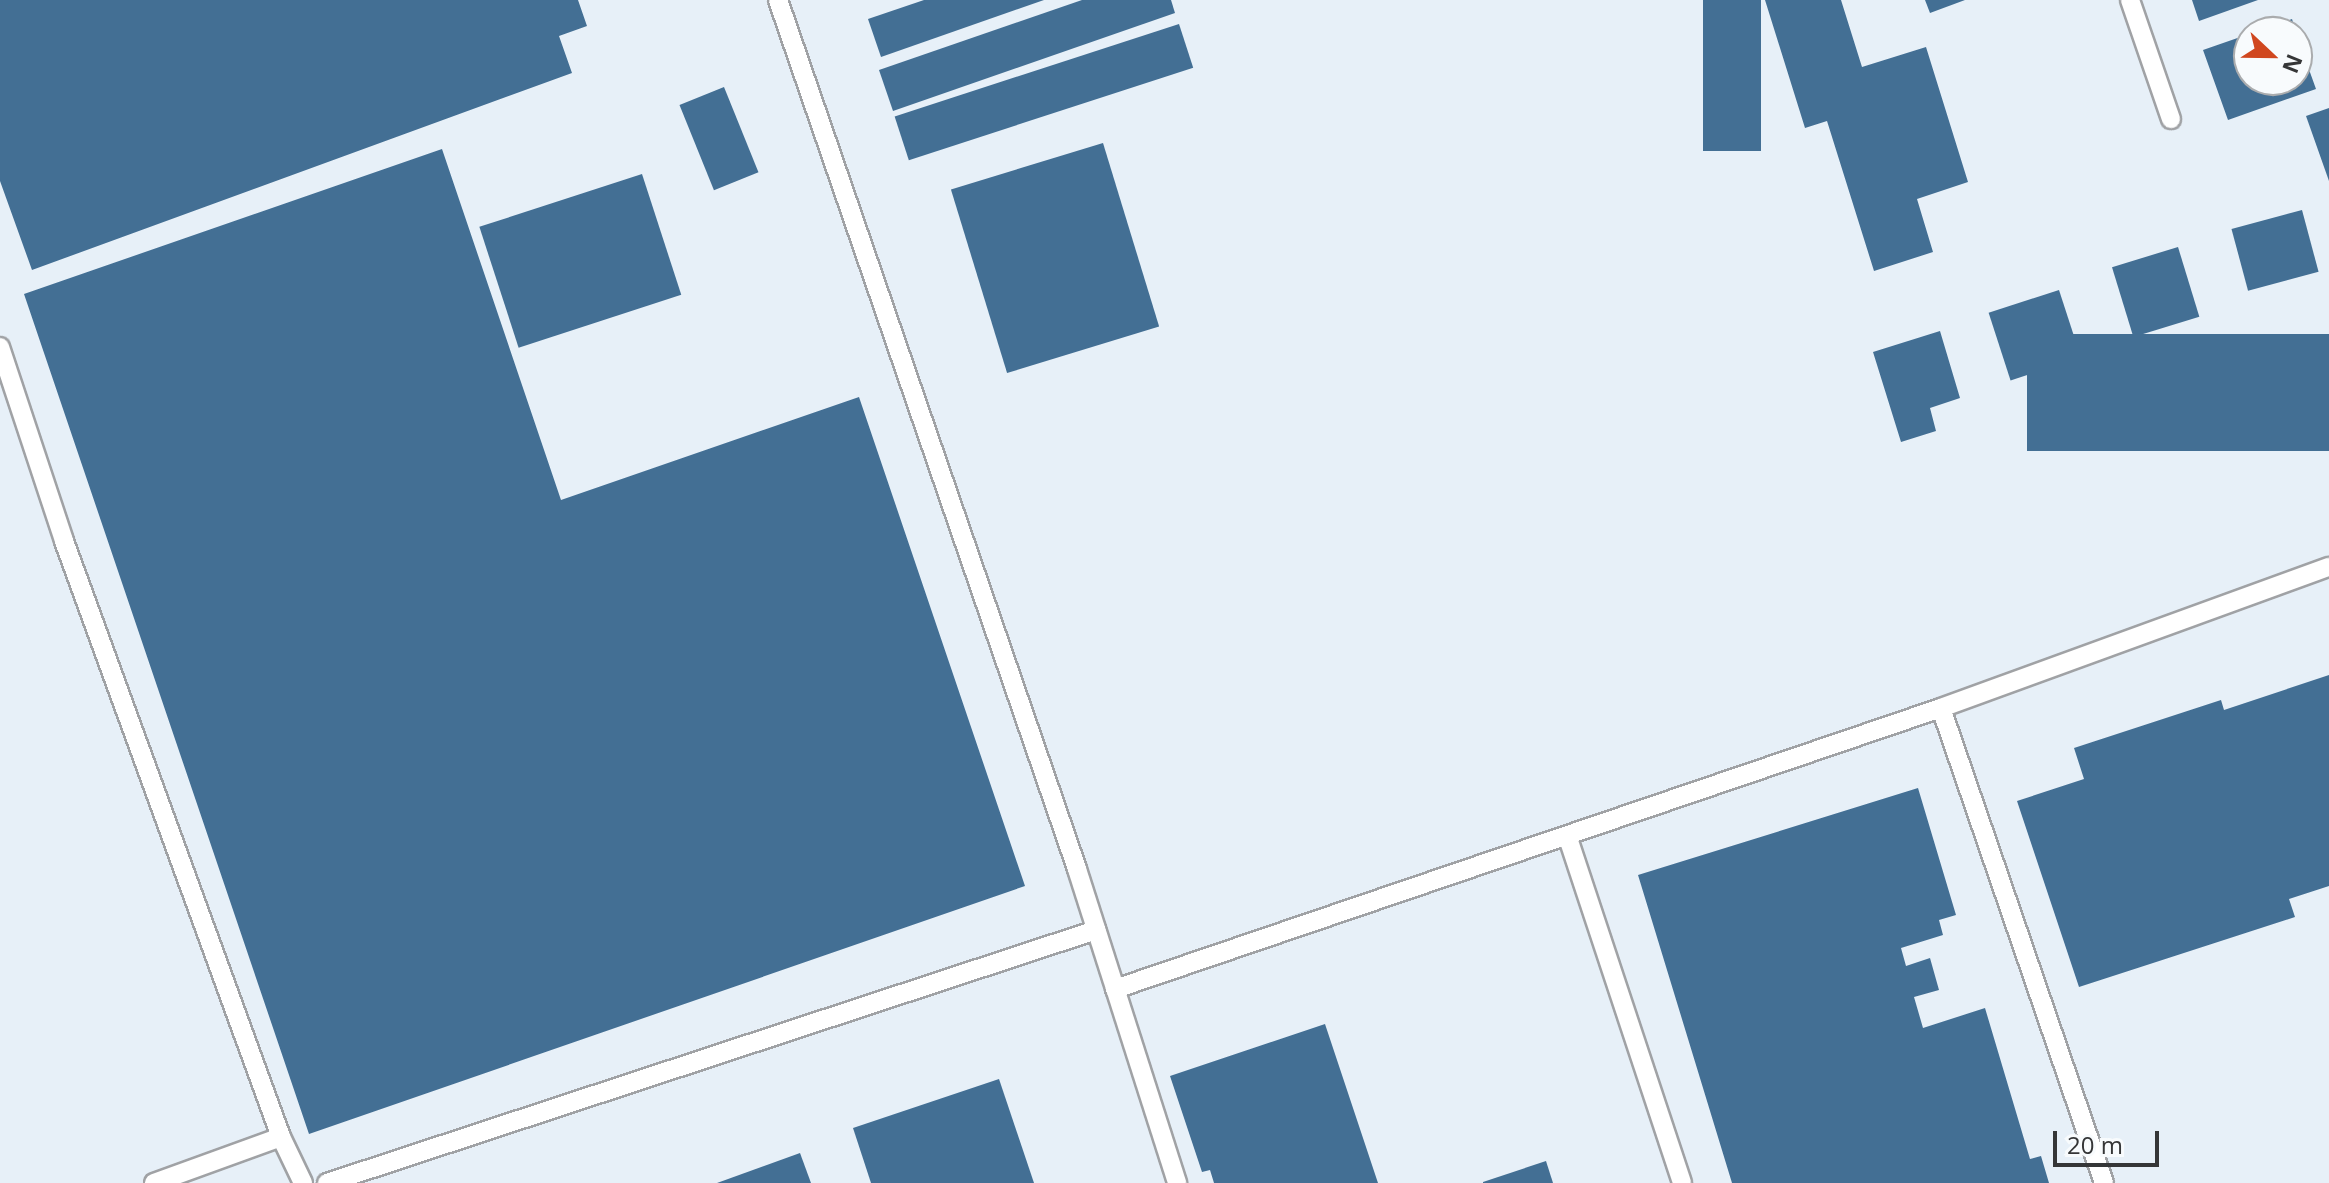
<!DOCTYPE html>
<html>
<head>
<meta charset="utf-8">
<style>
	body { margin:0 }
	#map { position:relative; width:2329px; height:1183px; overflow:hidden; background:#f8fbfd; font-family:"Open Sans",sans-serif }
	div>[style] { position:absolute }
	.built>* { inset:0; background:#e7f0f8 }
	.building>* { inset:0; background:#436f94; transform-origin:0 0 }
	.roads { filter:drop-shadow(2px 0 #a0a2a5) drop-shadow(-2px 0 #a0a2a5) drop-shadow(0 2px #a0a2a5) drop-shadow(0 -2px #a0a2a5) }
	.lane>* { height:18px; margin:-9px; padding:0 9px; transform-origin:9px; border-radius:9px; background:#fff }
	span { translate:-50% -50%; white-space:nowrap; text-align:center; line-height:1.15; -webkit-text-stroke:8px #f8fbfd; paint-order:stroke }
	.north { position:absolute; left:2233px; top:16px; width:80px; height:80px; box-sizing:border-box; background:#f8fbfd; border:2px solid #aaacae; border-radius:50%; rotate:112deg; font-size:22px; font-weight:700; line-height:32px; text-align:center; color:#353637 }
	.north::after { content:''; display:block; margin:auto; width:28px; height:36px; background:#d0471f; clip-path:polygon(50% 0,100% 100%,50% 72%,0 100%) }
	.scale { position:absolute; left:2053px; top:1131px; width:106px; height:36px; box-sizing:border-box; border:4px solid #353637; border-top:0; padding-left:10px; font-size:24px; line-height:28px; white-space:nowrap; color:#353637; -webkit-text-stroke:6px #f8fbfd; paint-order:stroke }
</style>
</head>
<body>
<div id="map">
	<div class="built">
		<i style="clip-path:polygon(evenodd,0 0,2329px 0,2329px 1183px,0 1183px,0 0,2249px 32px,2297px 32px,2297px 80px,2249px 80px,2249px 32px)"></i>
	</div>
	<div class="building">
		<i style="clip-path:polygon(0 0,578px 0,587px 26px,559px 36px,572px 73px,32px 270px,0 181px)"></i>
		<i style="clip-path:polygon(924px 0,1044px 0,881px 57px,868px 19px)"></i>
		<i style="clip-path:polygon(1082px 0,1171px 0,1175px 13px,893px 111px,879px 70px)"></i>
		<i style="left:1703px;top:0;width:58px;height:151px"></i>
		<i style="clip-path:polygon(1765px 0,1841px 0,1862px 67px,1926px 47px,1968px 182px,1917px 199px,1933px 252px,1874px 271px,1827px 121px,1805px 128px)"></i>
		<i style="clip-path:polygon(1925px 0,1965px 0,1930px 13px)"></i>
		<i style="clip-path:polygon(2192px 0,2258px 0,2199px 21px)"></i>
		<i style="clip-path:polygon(2292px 19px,2296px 32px,2257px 32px)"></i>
		<i style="left:1179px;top:24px;width:46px;height:299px;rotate:72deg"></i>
		<i style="clip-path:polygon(2249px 34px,2249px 80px,2297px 80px,2297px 36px,2316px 89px,2228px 120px,2203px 50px)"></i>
		<i style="left:724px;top:87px;width:92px;height:48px;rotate:68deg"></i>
		<i style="clip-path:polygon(2329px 108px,2329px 181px,2306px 116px)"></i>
		<i style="left:1103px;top:143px;width:192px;height:159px;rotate:73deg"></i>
		<i style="clip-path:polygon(442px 149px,561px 500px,859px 397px,1025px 886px,309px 1134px,24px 294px)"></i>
		<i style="left:642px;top:174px;width:127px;height:171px;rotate:72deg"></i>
		<i style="left:2302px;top:210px;width:64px;height:73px;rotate:75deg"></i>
		<i style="left:2178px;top:247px;width:73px;height:69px;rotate:73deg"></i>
		<i style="left:2059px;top:290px;width:71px;height:74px;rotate:72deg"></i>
		<i style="clip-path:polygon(1940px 331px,1960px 398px,1930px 408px,1936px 431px,1901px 442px,1873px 352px)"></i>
		<i style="left:2329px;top:334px;width:117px;height:302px;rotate:90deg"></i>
		<i style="clip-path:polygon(2329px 675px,2329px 886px,2289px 899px,2295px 917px,2079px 987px,2017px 801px,2084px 779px,2074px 748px,2221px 700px,2224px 710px)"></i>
		<i style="clip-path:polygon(1918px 788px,1956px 915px,1939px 920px,1943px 935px,1901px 948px,1906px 966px,1930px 958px,1939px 990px,1914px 997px,1923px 1028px,1985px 1008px,2030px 1159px,2041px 1156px,2049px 1183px,1732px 1183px,1638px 875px)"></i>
		<i style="clip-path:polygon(1325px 1024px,1378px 1183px,1214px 1183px,1210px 1170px,1202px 1172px,1170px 1076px)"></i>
		<i style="clip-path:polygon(999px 1079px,1034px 1183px,871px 1183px,853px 1128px)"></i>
		<i style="clip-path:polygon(800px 1153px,811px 1183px,717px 1183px)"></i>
		<i style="clip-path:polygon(1546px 1161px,1553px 1183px,1483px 1183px,1483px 1182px)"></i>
	</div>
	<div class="roads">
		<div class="lane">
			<i style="left:778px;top:0;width:919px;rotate:71.01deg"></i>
			<i style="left:1077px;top:869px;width:330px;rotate:72.3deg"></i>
			<i style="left:2130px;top:0;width:126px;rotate:71deg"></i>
			<i style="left:0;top:347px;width:204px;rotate:71.7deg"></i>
			<i style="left:64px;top:541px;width:634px;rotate:69.99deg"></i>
			<i style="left:281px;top:1137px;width:51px;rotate:64.4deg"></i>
			<i style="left:1941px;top:708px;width:502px;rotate:71.06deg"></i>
			<i style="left:1568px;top:838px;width:363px;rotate:71.7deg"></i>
			<i style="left:1115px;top:989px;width:872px;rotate:-18.79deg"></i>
			<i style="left:1941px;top:708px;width:413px;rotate:-20deg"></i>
			<i style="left:154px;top:1183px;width:135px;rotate:-19.9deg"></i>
			<i style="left:327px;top:1183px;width:810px;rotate:-18.21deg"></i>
		</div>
	</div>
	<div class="north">N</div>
	<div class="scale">20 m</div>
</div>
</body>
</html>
